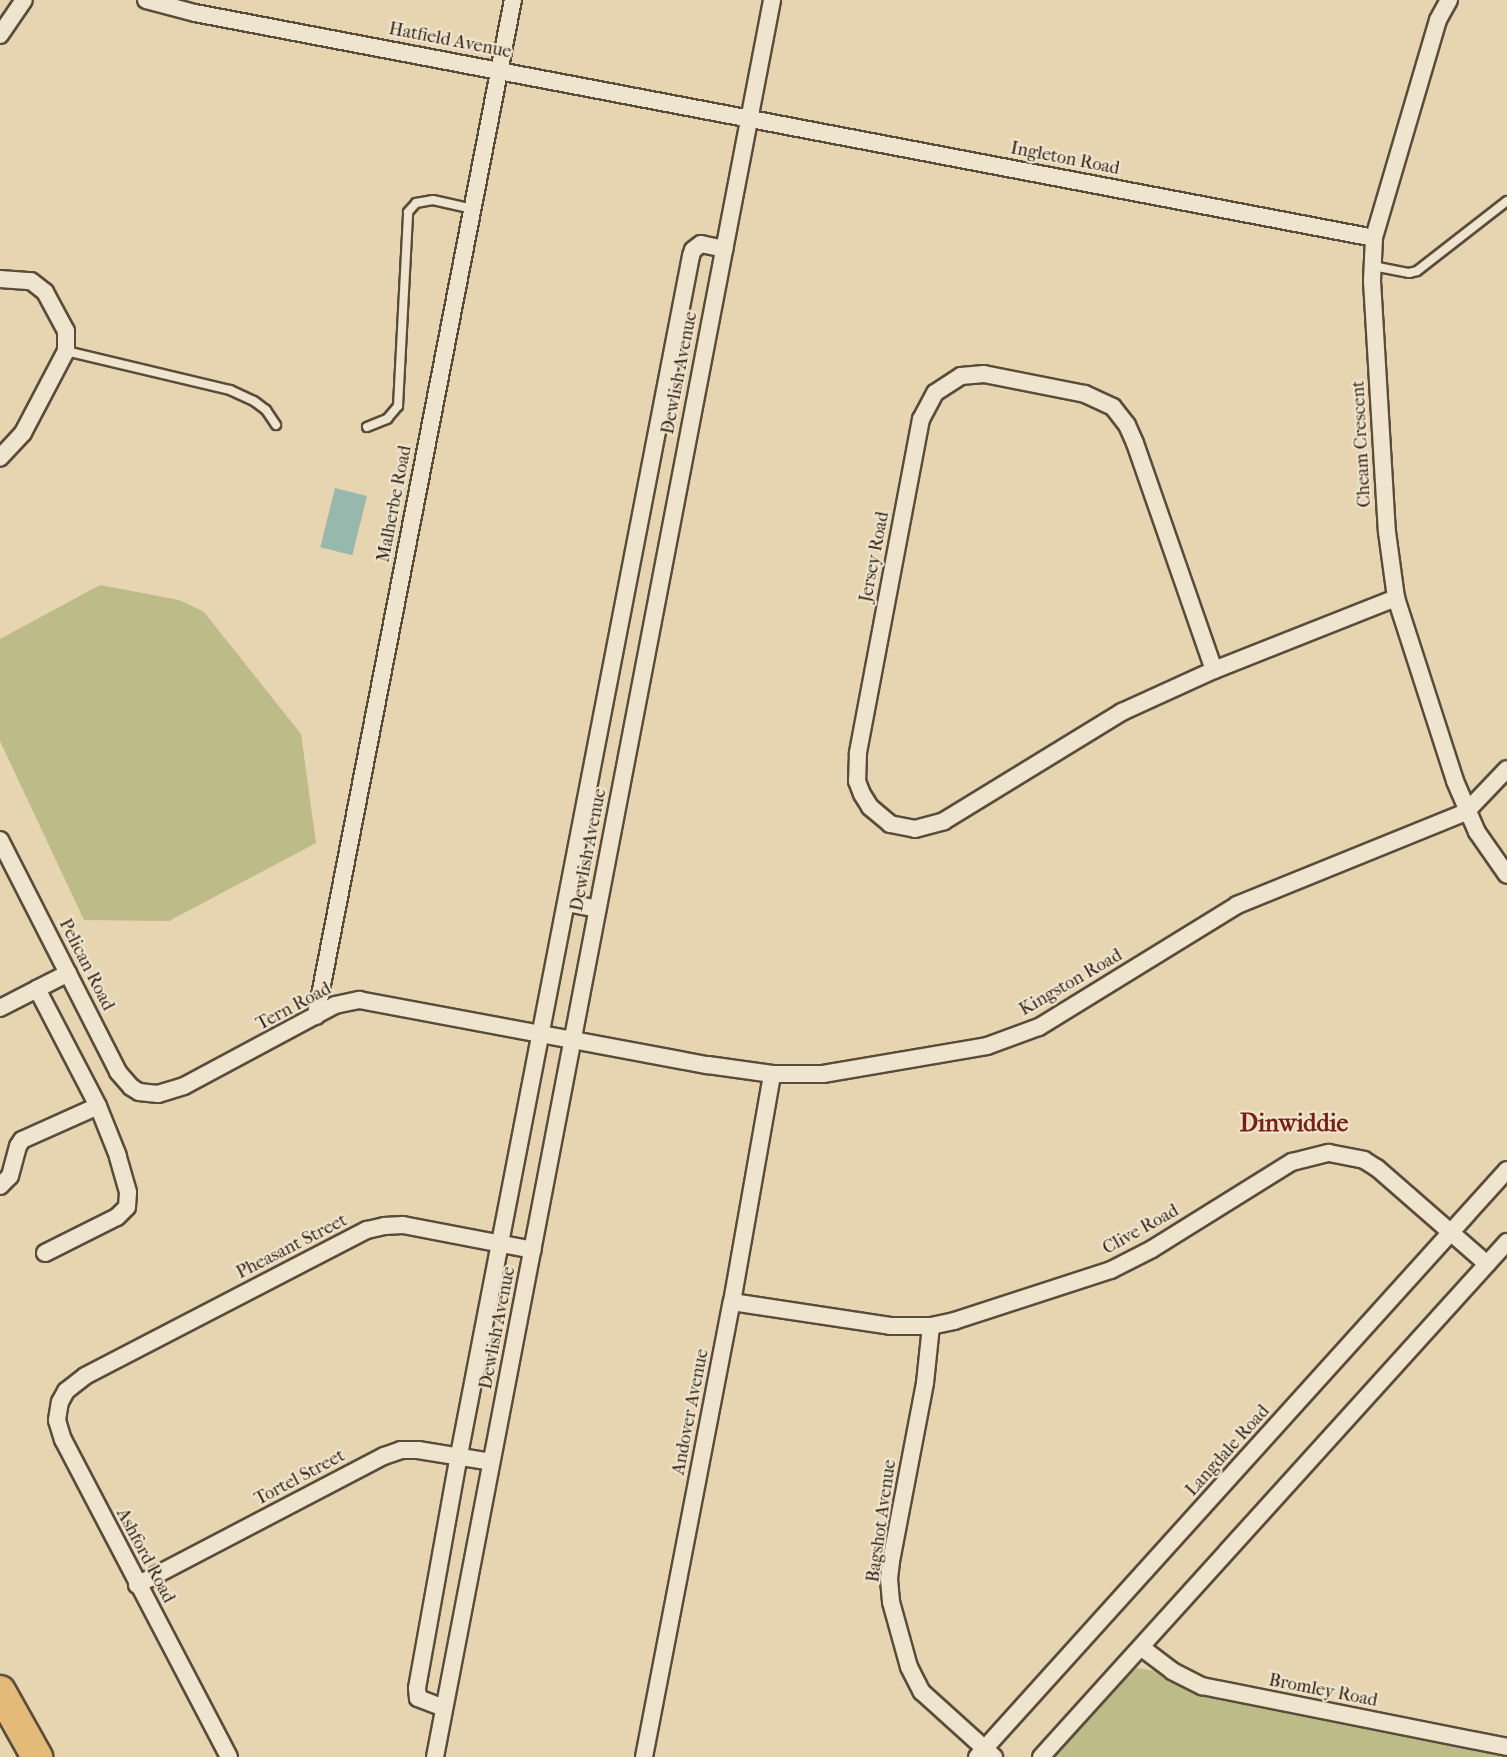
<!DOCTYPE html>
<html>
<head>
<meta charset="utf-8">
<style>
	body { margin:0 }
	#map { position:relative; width:1507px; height:1757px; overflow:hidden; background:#e7d5b2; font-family:"IM FELL French Canon",serif }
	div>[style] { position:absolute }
	.green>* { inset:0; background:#bdbb87 }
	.water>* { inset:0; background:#97b9ad; transform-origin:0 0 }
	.roads { filter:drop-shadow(2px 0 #5a4c3b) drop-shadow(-2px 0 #5a4c3b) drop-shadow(0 2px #5a4c3b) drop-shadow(0 -2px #5a4c3b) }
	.service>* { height:8px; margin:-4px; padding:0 4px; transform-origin:4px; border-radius:4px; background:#efe4cd }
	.minor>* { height:16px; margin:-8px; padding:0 8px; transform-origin:8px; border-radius:8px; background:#efe4cd }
	.motorway>* { height:30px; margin:-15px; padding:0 15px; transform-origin:15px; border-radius:15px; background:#e4ba79 }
	span { translate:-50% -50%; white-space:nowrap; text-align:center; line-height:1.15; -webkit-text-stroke:4.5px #efe4cd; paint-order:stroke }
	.street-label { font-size:18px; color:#2b1e13 }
	.district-label { font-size:24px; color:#7a1f14; font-weight:700 }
</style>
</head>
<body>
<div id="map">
	<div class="green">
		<i style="clip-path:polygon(100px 585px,179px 600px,204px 612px,301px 734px,316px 843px,169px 921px,84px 920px,0 741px,0 639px)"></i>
		<i style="clip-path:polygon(1137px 1668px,1155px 1671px,1190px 1688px,1507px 1754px,1507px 1757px,1052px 1757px,1129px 1673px)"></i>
	</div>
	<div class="water">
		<i style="left:335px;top:488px;width:33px;height:61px;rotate:14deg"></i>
	</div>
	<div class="roads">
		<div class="service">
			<i style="left:1373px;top:266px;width:37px;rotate:11deg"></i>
			<i style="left:1409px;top:273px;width:8px;rotate:-14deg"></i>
			<i style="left:1417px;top:271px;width:114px;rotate:-37.9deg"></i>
			<i style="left:66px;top:351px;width:169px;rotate:13.4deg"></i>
			<i style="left:230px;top:390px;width:26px;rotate:25deg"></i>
			<i style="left:254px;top:401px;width:15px;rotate:37deg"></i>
			<i style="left:266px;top:410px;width:18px;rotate:56deg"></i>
			<i style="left:367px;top:427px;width:22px;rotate:-22deg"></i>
			<i style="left:387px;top:419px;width:17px;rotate:-50deg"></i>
			<i style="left:398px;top:406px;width:194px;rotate:-87deg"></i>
			<i style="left:408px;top:212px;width:12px;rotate:-48deg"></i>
			<i style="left:416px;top:203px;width:17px;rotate:-10deg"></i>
			<i style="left:433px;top:200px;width:41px;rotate:12.7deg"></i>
		</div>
		<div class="minor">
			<i style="left:146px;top:0;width:51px;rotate:14.9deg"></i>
			<i style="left:195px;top:13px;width:1200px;rotate:10.8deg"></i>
			<i style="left:1449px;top:0;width:23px;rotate:119deg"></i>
			<i style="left:1438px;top:20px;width:227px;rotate:106.4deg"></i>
			<i style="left:1374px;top:238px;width:43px;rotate:92.7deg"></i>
			<i style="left:1372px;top:281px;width:251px;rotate:86.6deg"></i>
			<i style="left:1387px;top:532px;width:67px;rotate:82.2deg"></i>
			<i style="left:1396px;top:598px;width:192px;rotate:72.1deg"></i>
			<i style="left:1455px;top:781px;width:56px;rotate:66.7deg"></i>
			<i style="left:1477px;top:832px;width:52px;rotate:55.1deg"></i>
			<i style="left:0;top:35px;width:42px;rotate:-55.6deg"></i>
			<i style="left:0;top:279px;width:31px;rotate:4deg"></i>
			<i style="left:31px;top:281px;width:18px;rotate:38deg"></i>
			<i style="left:45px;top:292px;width:44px;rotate:61.7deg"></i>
			<i style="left:66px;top:331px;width:20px;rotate:90deg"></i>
			<i style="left:66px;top:351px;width:93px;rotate:117.7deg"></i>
			<i style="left:23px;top:433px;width:34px;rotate:133deg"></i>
			<i style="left:1214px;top:670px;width:240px;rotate:-109.2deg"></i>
			<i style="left:1135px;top:443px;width:20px;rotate:-114deg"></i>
			<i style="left:1127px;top:425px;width:23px;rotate:-128deg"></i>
			<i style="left:1113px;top:407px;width:31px;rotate:-155deg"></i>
			<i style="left:1085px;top:394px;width:103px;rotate:-168.8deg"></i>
			<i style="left:984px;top:374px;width:23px;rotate:175deg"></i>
			<i style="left:961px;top:376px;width:31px;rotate:147deg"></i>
			<i style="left:935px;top:393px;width:30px;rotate:118deg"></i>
			<i style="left:921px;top:419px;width:341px;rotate:100.7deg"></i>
			<i style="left:858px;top:754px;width:27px;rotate:92deg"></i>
			<i style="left:857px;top:781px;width:14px;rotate:69deg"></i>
			<i style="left:862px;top:794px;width:15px;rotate:58deg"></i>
			<i style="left:870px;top:807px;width:26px;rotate:40deg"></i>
			<i style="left:890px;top:824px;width:25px;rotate:11deg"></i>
			<i style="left:915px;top:829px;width:30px;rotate:-15deg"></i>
			<i style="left:944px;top:821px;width:209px;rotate:-31.5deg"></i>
			<i style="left:1122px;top:712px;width:101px;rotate:-24.5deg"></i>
			<i style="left:1214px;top:670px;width:196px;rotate:-21.6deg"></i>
			<i style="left:0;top:840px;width:260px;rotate:63deg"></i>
			<i style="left:118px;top:1072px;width:20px;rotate:49deg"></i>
			<i style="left:131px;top:1087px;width:9px;rotate:32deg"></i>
			<i style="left:139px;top:1092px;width:19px;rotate:6deg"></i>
			<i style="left:158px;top:1094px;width:27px;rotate:-17deg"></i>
			<i style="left:184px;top:1086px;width:171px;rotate:-28.2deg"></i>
			<i style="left:335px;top:1005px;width:25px;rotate:-12deg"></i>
			<i style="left:359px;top:1000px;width:355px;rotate:10.6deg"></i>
			<i style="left:708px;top:1065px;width:65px;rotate:8deg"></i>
			<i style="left:772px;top:1074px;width:51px"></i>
			<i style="left:823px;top:1074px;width:166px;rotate:-9.7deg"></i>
			<i style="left:987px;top:1046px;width:55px;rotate:-20.1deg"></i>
			<i style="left:1039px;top:1027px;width:233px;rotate:-31.6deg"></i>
			<i style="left:1237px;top:905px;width:247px;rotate:-22.1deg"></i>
			<i style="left:1466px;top:812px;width:59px;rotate:-46.4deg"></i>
			<i style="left:567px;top:903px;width:31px;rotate:11deg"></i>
			<i style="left:0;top:1008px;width:42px;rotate:-27.2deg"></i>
			<i style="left:316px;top:1016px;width:1035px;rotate:-79.03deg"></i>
			<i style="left:0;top:1186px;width:14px;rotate:-45deg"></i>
			<i style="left:10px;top:1176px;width:31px;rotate:-75deg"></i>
			<i style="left:18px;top:1146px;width:7px;rotate:-56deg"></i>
			<i style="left:22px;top:1140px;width:83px;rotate:-24.1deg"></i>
			<i style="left:98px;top:1106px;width:132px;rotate:-117.5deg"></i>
			<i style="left:37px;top:989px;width:35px;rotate:-27deg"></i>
			<i style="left:45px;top:1253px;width:80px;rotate:-26.6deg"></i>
			<i style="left:117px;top:1217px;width:14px;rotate:-45deg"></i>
			<i style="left:127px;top:1207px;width:15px;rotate:-86deg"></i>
			<i style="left:128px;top:1192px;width:37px;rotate:-106deg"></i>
			<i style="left:118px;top:1156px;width:54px;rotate:-111.8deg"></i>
			<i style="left:732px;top:1302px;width:160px;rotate:8.6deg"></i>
			<i style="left:890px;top:1326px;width:41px"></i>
			<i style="left:931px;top:1326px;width:24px;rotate:-12deg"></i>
			<i style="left:954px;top:1321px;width:165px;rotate:-18deg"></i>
			<i style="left:1111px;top:1270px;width:46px;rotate:-27.1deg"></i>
			<i style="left:1152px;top:1249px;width:165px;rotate:-31.9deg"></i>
			<i style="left:1292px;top:1162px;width:38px;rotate:-14deg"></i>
			<i style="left:1329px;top:1153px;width:36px;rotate:11deg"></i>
			<i style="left:1364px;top:1160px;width:15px;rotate:32deg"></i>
			<i style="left:1377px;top:1168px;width:146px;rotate:41.1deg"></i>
			<i style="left:931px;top:1326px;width:57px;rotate:96deg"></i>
			<i style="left:925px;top:1383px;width:182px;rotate:100.8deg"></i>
			<i style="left:891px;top:1562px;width:17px;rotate:97deg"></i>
			<i style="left:889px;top:1579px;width:23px;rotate:85deg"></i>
			<i style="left:891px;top:1602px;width:67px;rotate:74.5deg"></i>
			<i style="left:909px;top:1667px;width:28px;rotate:63deg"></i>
			<i style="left:922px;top:1692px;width:97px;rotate:42.1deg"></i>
			<i style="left:137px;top:1585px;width:279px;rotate:-27.6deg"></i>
			<i style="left:384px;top:1456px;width:18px;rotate:-19deg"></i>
			<i style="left:401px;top:1450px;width:17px"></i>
			<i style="left:418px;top:1450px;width:74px;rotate:9.3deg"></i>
			<i style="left:1142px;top:1648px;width:38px;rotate:37deg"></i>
			<i style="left:1172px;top:1671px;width:34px;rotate:27deg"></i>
			<i style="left:1202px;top:1686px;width:311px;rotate:11.3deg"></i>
			<i style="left:444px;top:1708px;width:28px;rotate:-159deg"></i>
			<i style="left:418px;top:1698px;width:10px;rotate:-96deg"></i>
			<i style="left:417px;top:1688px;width:237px;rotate:-79.8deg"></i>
			<i style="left:459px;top:1455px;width:1221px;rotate:-79.05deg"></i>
			<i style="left:691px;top:256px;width:6px;rotate:-72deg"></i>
			<i style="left:693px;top:250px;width:10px;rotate:-37deg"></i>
			<i style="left:701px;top:244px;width:24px;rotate:12deg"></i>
			<i style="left:229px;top:1757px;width:358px;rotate:-117.6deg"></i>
			<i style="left:63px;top:1440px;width:21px;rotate:-107deg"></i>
			<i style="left:57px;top:1420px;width:18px;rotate:-81deg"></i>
			<i style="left:60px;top:1402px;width:13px;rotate:-61deg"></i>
			<i style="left:66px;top:1391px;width:24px;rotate:-38deg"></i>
			<i style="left:85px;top:1376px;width:318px;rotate:-27.4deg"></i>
			<i style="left:367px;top:1230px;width:17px;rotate:-13deg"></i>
			<i style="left:384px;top:1226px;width:19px;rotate:-3deg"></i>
			<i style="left:403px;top:1225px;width:132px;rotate:10.9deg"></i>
			<i style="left:435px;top:1757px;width:1789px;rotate:-79.14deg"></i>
			<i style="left:644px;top:1757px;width:463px;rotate:-79.1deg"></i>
			<i style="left:732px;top:1302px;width:231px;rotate:-80deg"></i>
			<i style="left:977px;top:1757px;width:791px;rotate:-47.92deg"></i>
			<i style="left:1041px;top:1757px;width:695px;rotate:-47.86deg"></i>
		</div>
		<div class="motorway">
			<i style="left:0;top:1691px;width:76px;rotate:60.7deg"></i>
		</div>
	</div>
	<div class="street-label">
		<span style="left:450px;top:41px;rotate:11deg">Hatfield Avenue</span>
		<span style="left:1065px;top:159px;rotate:11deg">Ingleton Road</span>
		<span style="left:680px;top:373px;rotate:-79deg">Dewlish Avenue</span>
		<span style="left:1362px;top:444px;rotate:-93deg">Cheam Crescent</span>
		<span style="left:395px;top:504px;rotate:-79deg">Malherbe Road</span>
		<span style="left:875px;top:557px;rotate:-79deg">Jersey Road</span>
		<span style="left:589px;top:850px;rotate:-79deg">Dewlish Avenue</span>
		<span style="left:86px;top:965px;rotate:63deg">Pelican Road</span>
		<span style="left:1071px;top:983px;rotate:-30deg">Kingston Road</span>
		<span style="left:294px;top:1007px;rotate:-28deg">Tern Road</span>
		<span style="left:1141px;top:1230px;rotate:-29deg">Clive Road</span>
		<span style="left:292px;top:1247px;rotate:-27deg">Pheasant Street</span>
		<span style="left:498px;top:1328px;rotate:-79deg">Dewlish Avenue</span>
		<span style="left:691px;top:1412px;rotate:-79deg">Andover Avenue</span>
		<span style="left:1228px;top:1451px;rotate:-48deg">Langdale Road</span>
		<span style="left:300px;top:1478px;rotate:-28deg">Tortel Street</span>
		<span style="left:882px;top:1521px;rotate:-82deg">Bagshot Avenue</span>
		<span style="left:145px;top:1556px;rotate:62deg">Ashford Road</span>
		<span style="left:1323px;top:1691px;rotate:11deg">Bromley Road</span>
	</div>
	<div class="district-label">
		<span style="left:1294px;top:1124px">Dinwiddie</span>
	</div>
</div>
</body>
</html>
